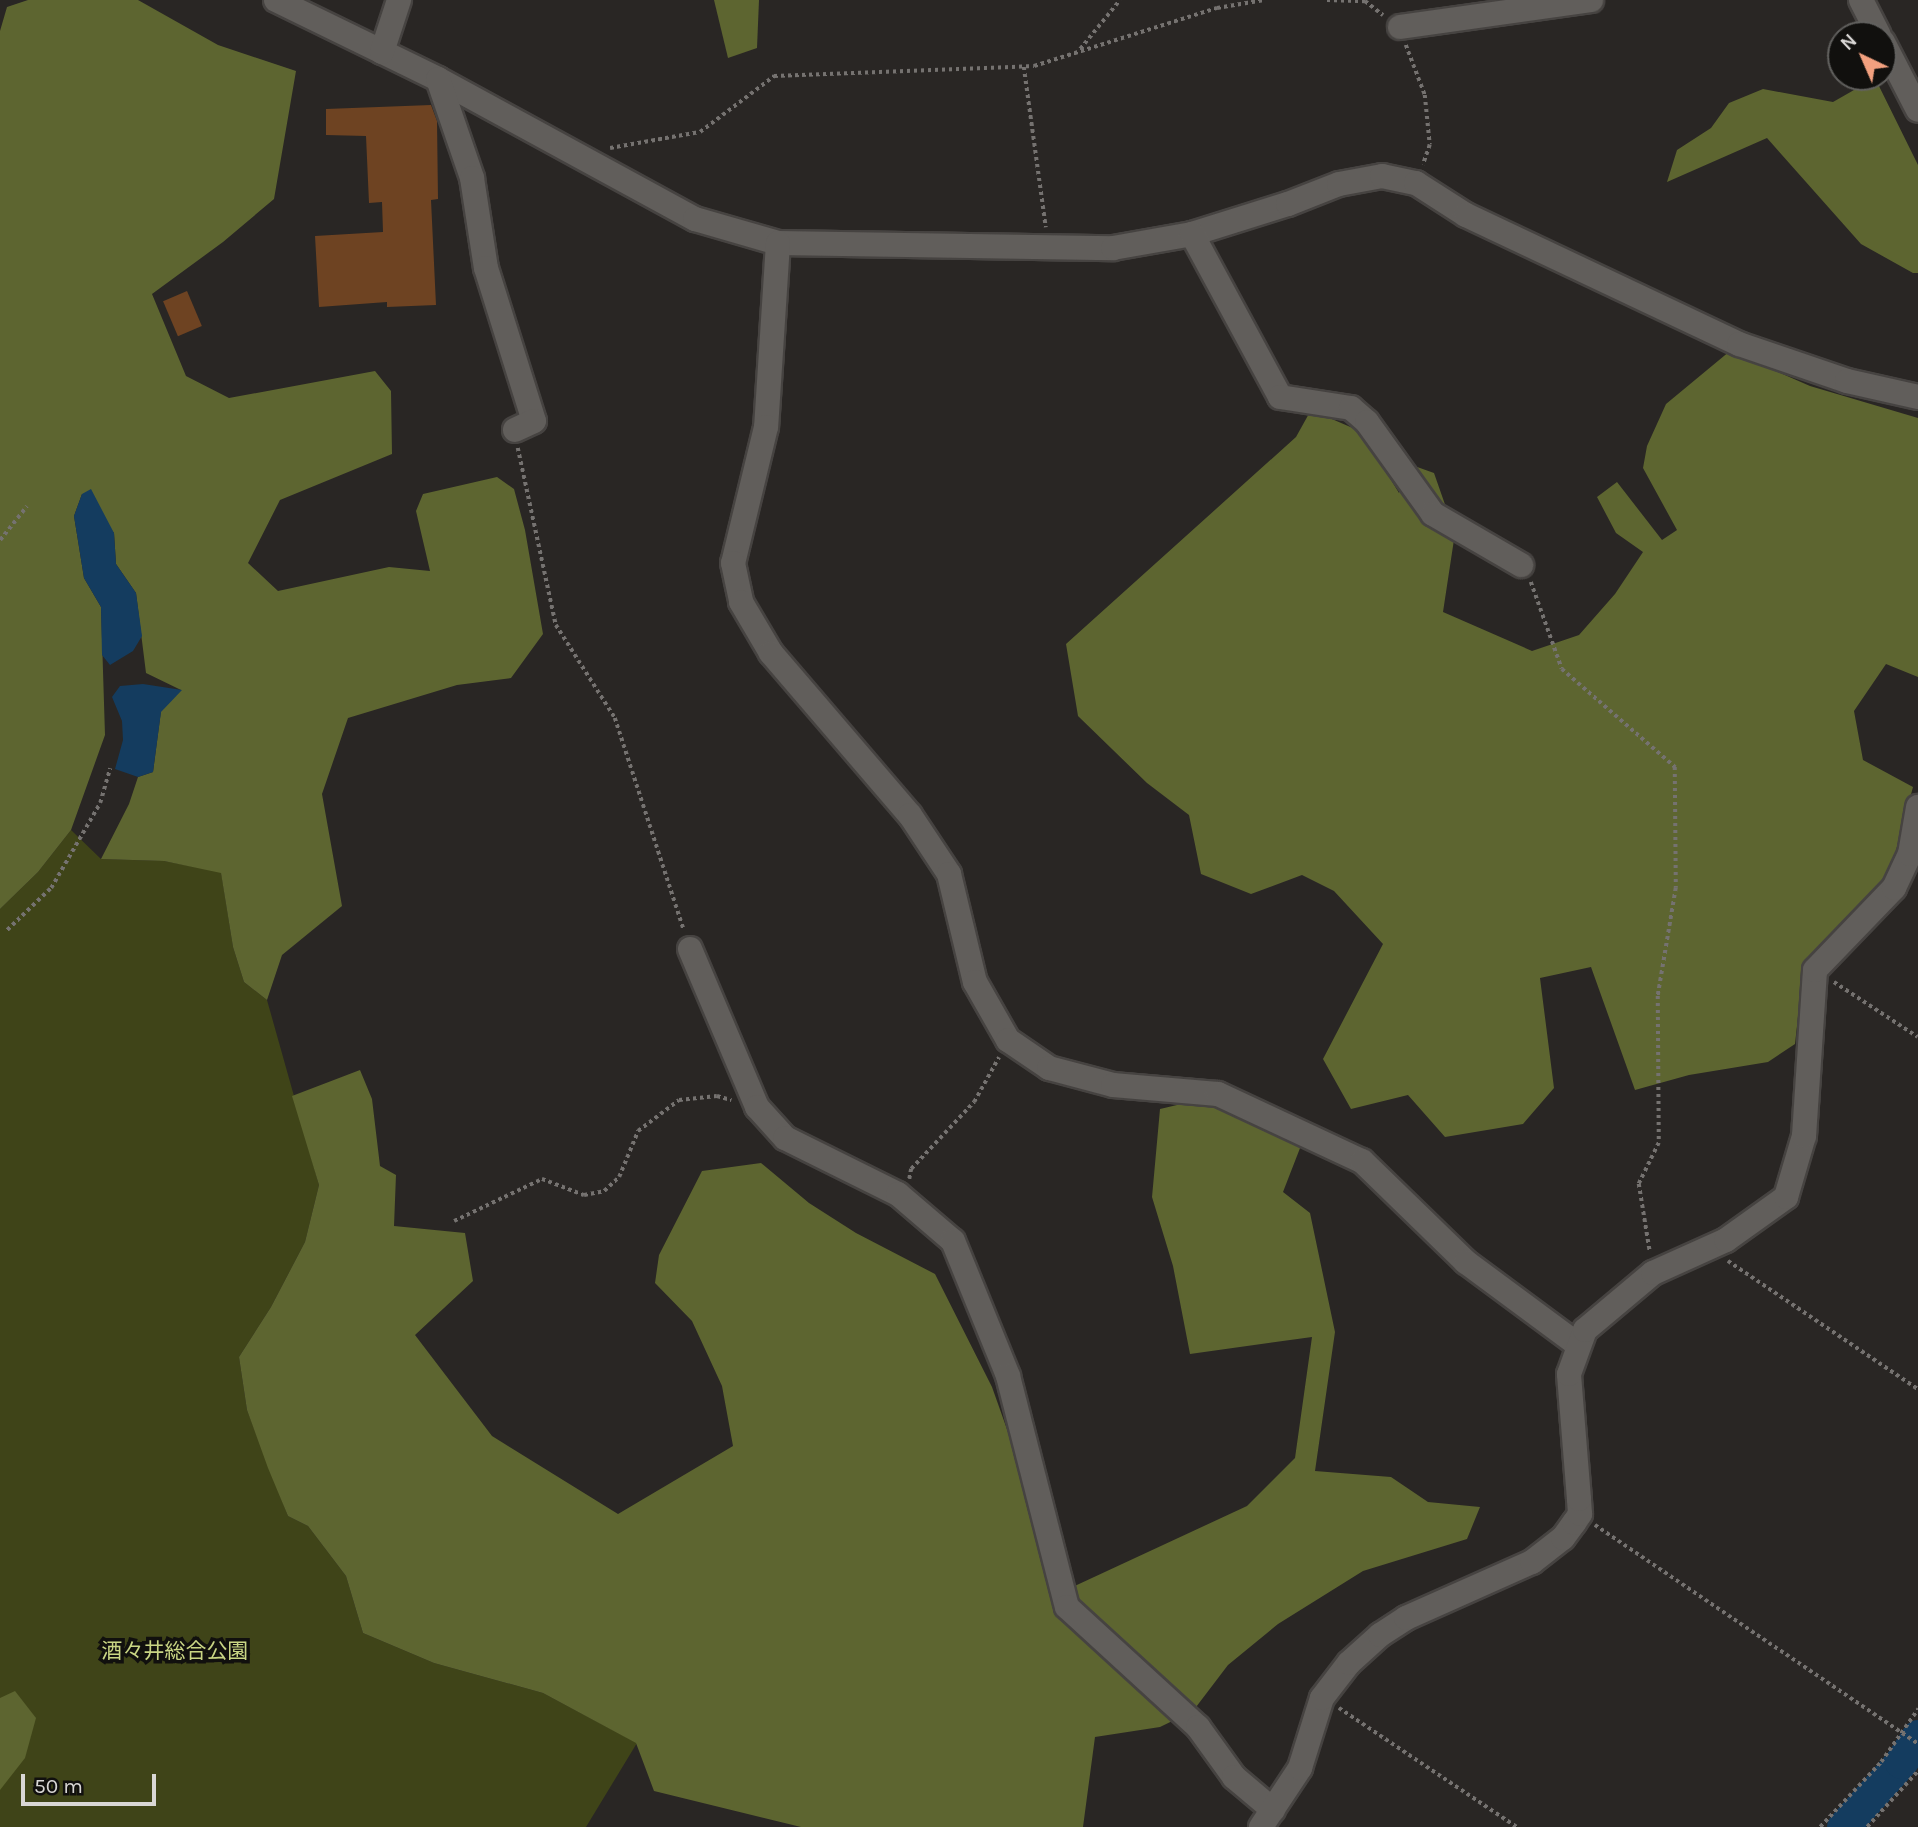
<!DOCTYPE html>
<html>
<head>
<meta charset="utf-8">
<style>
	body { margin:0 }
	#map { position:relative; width:1918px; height:1827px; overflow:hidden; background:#292624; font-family:Karla,"Noto Sans JP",sans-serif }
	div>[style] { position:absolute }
	.green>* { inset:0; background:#3f4418 }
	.forest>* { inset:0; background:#5d6530 }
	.water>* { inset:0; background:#143c5f }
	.river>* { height:33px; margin:-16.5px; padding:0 16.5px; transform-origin:16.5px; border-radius:16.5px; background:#143c5f }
	.building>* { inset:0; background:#6e4322; transform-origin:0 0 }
	.path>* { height:3.5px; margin-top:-1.75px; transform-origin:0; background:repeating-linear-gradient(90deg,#757270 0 3.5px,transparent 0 7px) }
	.roads { filter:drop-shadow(2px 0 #464341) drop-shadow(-2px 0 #464341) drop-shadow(0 2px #464341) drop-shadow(0 -2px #464341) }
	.minor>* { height:24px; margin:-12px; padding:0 12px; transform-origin:12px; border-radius:12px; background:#615e5b }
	span { translate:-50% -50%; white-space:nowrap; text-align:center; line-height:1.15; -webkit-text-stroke:7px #11100e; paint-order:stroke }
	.park-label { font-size:21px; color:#c9d584 }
	.north { position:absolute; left:1827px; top:21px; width:70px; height:70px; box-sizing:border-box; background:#11100e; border:2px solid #61605e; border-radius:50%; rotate:316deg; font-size:19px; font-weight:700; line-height:28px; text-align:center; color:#d9d7d5 }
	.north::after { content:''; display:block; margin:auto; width:24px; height:32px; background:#f2a07f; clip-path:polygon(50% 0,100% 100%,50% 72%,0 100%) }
	.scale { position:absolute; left:21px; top:1774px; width:135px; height:32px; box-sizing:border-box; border:4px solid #d9d7d5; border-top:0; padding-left:9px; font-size:21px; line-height:24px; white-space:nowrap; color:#d9d7d5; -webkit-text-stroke:5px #11100e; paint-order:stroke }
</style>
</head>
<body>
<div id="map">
	<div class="green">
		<i style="clip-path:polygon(71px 830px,101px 859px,164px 861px,221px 872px,233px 947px,244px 982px,267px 1000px,319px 1185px,305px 1242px,271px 1307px,239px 1357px,247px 1410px,288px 1516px,308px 1526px,346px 1576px,363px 1633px,434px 1663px,543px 1693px,637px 1743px,586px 1827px,0 1827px,0 909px,38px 872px)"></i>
	</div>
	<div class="forest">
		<i style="clip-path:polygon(28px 0,138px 0,218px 45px,296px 71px,274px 199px,223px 242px,152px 294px,186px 376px,229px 398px,375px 371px,391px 391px,392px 454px,280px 500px,248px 563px,278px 591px,389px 567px,430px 571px,416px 511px,423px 494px,497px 477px,514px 489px,525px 530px,543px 634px,511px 678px,457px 685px,348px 718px,322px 794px,342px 906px,282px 955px,267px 1000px,244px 982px,233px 947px,221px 873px,164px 861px,101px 859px,129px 804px,138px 777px,153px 772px,161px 711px,181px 690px,146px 673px,136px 593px,116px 564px,114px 533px,82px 494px,74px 516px,84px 578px,101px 607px,105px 735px,71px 830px,38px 872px,0 909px,0 31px,7px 7px)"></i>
		<i style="clip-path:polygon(714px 0,759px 0,757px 48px,728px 58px)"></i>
		<i style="clip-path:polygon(1875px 78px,1918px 165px,1918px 273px,1913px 273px,1861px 244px,1767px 138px,1667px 182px,1677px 150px,1711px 128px,1729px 103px,1763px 89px,1833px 102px)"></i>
		<i style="clip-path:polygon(1730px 351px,1810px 386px,1918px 418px,1918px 677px,1886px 664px,1854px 711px,1863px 760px,1913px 787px,1890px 873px,1804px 963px,1795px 1044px,1768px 1062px,1689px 1075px,1635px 1090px,1591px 967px,1540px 978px,1554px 1088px,1523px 1124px,1445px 1137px,1408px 1095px,1351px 1109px,1323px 1059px,1383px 944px,1334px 891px,1302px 875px,1251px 894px,1201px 874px,1189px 815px,1147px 783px,1078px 716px,1066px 644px,1296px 437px,1311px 410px,1362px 432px,1399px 493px,1406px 463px,1434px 473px,1455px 533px,1443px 612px,1532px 651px,1579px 635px,1615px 594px,1643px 552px,1616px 533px,1597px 497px,1617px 482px,1662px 540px,1677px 530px,1643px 468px,1647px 446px,1666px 404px)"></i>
		<i style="clip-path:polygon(360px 1070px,372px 1099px,380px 1166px,396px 1175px,394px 1226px,465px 1233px,473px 1281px,415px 1335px,492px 1436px,618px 1514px,733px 1446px,722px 1386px,692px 1321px,655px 1283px,659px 1255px,702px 1171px,761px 1163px,809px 1203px,856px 1233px,935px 1274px,992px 1387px,1035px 1508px,1051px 1597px,1247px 1506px,1295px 1458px,1312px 1337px,1190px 1354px,1173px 1266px,1152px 1197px,1160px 1109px,1211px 1097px,1302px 1143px,1283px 1192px,1310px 1213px,1335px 1332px,1315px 1471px,1391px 1477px,1428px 1502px,1480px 1507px,1467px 1539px,1363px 1571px,1278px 1624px,1228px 1665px,1193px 1711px,1160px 1727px,1095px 1737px,1083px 1827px,801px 1827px,654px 1791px,636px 1743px,543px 1693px,434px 1663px,363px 1633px,346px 1576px,308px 1526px,288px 1516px,268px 1468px,247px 1410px,239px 1357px,271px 1307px,305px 1242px,319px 1185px,292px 1096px)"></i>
		<i style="clip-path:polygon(15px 1691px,36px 1718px,25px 1758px,0 1790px,0 1698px)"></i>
	</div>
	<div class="water">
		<i style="clip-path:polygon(91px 489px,114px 533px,116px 564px,136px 593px,142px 636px,133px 651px,110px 665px,102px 655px,101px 607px,84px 578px,74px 516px,82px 494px)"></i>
		<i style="clip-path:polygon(143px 684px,182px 690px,161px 712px,153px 772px,138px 777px,115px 769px,123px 740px,122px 721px,112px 697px,120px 686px)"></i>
	</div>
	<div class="river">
		<i style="left:1843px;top:1827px;width:87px;rotate:-48.3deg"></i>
		<i style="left:1901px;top:1762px;width:31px;rotate:-57deg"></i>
	</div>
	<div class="building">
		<i style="clip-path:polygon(431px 105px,437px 121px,438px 199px,431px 200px,436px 305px,387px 307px,387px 302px,319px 307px,315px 236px,383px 232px,382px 202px,369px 203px,366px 136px,326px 135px,326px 109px)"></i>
		<i style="left:187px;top:291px;width:38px;height:26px;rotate:67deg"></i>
	</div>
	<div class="path">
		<i style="left:1327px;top:0;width:38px;rotate:2deg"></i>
		<i style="left:1365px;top:1px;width:23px;rotate:38deg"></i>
		<i style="left:1406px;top:45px;width:53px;rotate:69.2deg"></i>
		<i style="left:1425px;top:95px;width:50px;rotate:84.3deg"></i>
		<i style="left:1430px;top:145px;width:21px;rotate:109deg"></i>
		<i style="left:1080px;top:49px;width:63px;rotate:-50.8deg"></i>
		<i style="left:1024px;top:67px;width:162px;rotate:82.2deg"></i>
		<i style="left:610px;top:148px;width:91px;rotate:-10.1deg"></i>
		<i style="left:700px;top:132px;width:93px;rotate:-37.1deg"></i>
		<i style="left:774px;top:76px;width:260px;rotate:-2.2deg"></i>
		<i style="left:1034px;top:66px;width:192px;rotate:-17.6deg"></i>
		<i style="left:1217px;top:8px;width:48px;rotate:-9.7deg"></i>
		<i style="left:518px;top:448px;width:181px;rotate:77.9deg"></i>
		<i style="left:556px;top:625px;width:110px;rotate:57.6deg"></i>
		<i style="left:615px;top:718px;width:223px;rotate:72deg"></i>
		<i style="left:0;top:540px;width:43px;rotate:-51.5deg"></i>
		<i style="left:1531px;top:582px;width:92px;rotate:70.4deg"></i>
		<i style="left:1562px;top:669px;width:150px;rotate:40.9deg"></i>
		<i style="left:1675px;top:767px;width:121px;rotate:89.5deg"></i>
		<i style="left:1676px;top:888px;width:109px;rotate:99.5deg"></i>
		<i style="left:1658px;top:996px;width:147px;rotate:89.6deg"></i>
		<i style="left:1659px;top:1143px;width:46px;rotate:116deg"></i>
		<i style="left:1639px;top:1184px;width:69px;rotate:80.8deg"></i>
		<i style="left:7px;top:930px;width:61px;rotate:-43.7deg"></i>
		<i style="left:51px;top:888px;width:98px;rotate:-60deg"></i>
		<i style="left:100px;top:803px;width:36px;rotate:-74deg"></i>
		<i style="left:1834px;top:982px;width:100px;rotate:33.2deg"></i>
		<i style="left:909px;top:1179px;width:10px;rotate:-79deg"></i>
		<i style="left:911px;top:1169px;width:92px;rotate:-46.8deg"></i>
		<i style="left:974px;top:1102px;width:51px;rotate:-60.9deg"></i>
		<i style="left:454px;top:1221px;width:98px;rotate:-25.5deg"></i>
		<i style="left:542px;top:1179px;width:45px;rotate:20.9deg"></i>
		<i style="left:584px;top:1195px;width:20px;rotate:-11deg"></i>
		<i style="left:604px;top:1191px;width:21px;rotate:-43deg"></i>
		<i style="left:619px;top:1177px;width:50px;rotate:-67.6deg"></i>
		<i style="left:638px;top:1131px;width:51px;rotate:-37.1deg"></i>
		<i style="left:679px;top:1100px;width:38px;rotate:-6deg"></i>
		<i style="left:717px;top:1096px;width:15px;rotate:16deg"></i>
		<i style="left:1728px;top:1261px;width:229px;rotate:34deg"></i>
		<i style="left:1595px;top:1525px;width:390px;rotate:34.1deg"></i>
		<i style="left:1339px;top:1708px;width:214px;rotate:33.8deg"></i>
		<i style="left:1820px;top:1827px;width:89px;rotate:-46.8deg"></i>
		<i style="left:1881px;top:1762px;width:65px;rotate:-55.1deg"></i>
		<i style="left:1867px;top:1827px;width:76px;rotate:-47.7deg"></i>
	</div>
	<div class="roads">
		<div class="minor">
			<i style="left:276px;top:0;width:180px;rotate:26deg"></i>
			<i style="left:438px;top:79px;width:293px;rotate:28.6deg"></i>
			<i style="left:695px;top:219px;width:86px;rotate:16.1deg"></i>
			<i style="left:778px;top:243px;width:335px;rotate:0.9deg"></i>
			<i style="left:1113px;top:248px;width:80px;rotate:-10deg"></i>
			<i style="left:1192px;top:234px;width:101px;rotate:-17.4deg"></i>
			<i style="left:1288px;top:204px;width:55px;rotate:-21.4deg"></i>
			<i style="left:1339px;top:184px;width:44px;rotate:-10.5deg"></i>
			<i style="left:1382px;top:176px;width:35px;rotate:12deg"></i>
			<i style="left:1416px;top:183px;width:59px;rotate:32.6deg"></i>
			<i style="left:1466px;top:215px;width:302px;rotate:25.3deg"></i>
			<i style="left:1739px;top:344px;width:114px;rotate:18.9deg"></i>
			<i style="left:1847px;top:381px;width:73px;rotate:12.7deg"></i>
			<i style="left:1861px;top:0;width:39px;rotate:63deg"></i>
			<i style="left:1400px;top:27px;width:193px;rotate:-8deg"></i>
			<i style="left:1883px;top:42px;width:76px;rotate:62.8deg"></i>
			<i style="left:382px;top:52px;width:55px;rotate:-71.9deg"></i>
			<i style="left:438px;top:79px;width:105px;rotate:71deg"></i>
			<i style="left:472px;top:178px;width:91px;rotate:81.2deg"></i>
			<i style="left:486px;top:268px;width:160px;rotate:72.6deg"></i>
			<i style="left:534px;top:421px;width:21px;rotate:155deg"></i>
			<i style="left:1192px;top:234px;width:185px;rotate:61.6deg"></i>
			<i style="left:1280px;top:397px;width:72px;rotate:8.8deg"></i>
			<i style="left:1351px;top:408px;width:21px;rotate:41deg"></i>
			<i style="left:1367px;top:422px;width:113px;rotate:54.3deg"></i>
			<i style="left:1433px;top:514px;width:102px;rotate:30.1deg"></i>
			<i style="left:778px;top:243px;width:184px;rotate:93.7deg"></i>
			<i style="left:766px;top:427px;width:140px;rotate:103.6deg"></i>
			<i style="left:733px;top:563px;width:40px;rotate:78deg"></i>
			<i style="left:741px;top:602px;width:59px;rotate:59.5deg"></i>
			<i style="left:771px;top:653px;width:213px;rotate:49.4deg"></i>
			<i style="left:910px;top:815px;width:71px;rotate:56.5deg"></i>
			<i style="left:949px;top:874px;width:111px;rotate:76.5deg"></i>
			<i style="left:975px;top:982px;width:67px;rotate:60.4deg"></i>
			<i style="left:1008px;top:1040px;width:50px;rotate:34.3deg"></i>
			<i style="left:1049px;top:1068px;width:66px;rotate:14.9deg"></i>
			<i style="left:1113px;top:1085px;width:105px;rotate:4.9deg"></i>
			<i style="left:1218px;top:1094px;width:159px;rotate:25deg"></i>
			<i style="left:1362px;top:1161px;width:145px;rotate:44.2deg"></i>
			<i style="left:1466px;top:1262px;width:139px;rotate:36.5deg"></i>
			<i style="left:690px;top:949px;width:172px;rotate:67deg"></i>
			<i style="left:757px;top:1107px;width:42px;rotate:47.9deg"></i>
			<i style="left:785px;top:1138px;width:126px;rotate:26.4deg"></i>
			<i style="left:898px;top:1194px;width:72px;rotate:40.5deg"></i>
			<i style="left:953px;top:1241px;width:146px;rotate:67.8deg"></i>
			<i style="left:1008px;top:1376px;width:238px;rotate:75.7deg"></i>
			<i style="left:1067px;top:1607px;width:178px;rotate:42.5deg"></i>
			<i style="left:1198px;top:1727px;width:62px;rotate:54.2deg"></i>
			<i style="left:1234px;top:1777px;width:51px;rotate:40.2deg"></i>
			<i style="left:1261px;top:1827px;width:71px;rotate:-56.5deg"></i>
			<i style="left:1300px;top:1768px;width:73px;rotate:-72.6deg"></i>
			<i style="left:1322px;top:1698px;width:44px;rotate:-52.4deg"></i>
			<i style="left:1349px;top:1663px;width:42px;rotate:-42.1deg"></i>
			<i style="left:1380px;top:1635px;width:31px;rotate:-33deg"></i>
			<i style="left:1406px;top:1618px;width:138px;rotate:-24deg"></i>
			<i style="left:1532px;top:1562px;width:39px;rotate:-38deg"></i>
			<i style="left:1563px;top:1538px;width:19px;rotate:-54deg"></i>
			<i style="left:1574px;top:1523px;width:11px;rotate:-56deg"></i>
			<i style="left:1580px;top:1514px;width:15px;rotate:-94deg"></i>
			<i style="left:1579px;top:1499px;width:125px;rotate:-94.6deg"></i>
			<i style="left:1569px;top:1374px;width:47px;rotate:-70deg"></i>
			<i style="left:1585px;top:1330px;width:89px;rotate:-40deg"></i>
			<i style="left:1653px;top:1273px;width:80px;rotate:-24.3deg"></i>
			<i style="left:1726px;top:1240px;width:74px;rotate:-35.6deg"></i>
			<i style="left:1786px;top:1197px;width:64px;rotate:-73.6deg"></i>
			<i style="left:1804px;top:1136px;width:166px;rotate:-86.2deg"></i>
			<i style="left:1815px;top:970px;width:114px;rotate:-46.1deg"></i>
			<i style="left:1894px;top:888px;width:38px;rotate:-65deg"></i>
			<i style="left:1910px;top:854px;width:48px;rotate:-80.3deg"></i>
		</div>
	</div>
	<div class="park-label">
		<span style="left:175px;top:1651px">酒々井総合公園</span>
	</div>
	<div class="north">N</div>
	<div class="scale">50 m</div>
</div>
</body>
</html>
